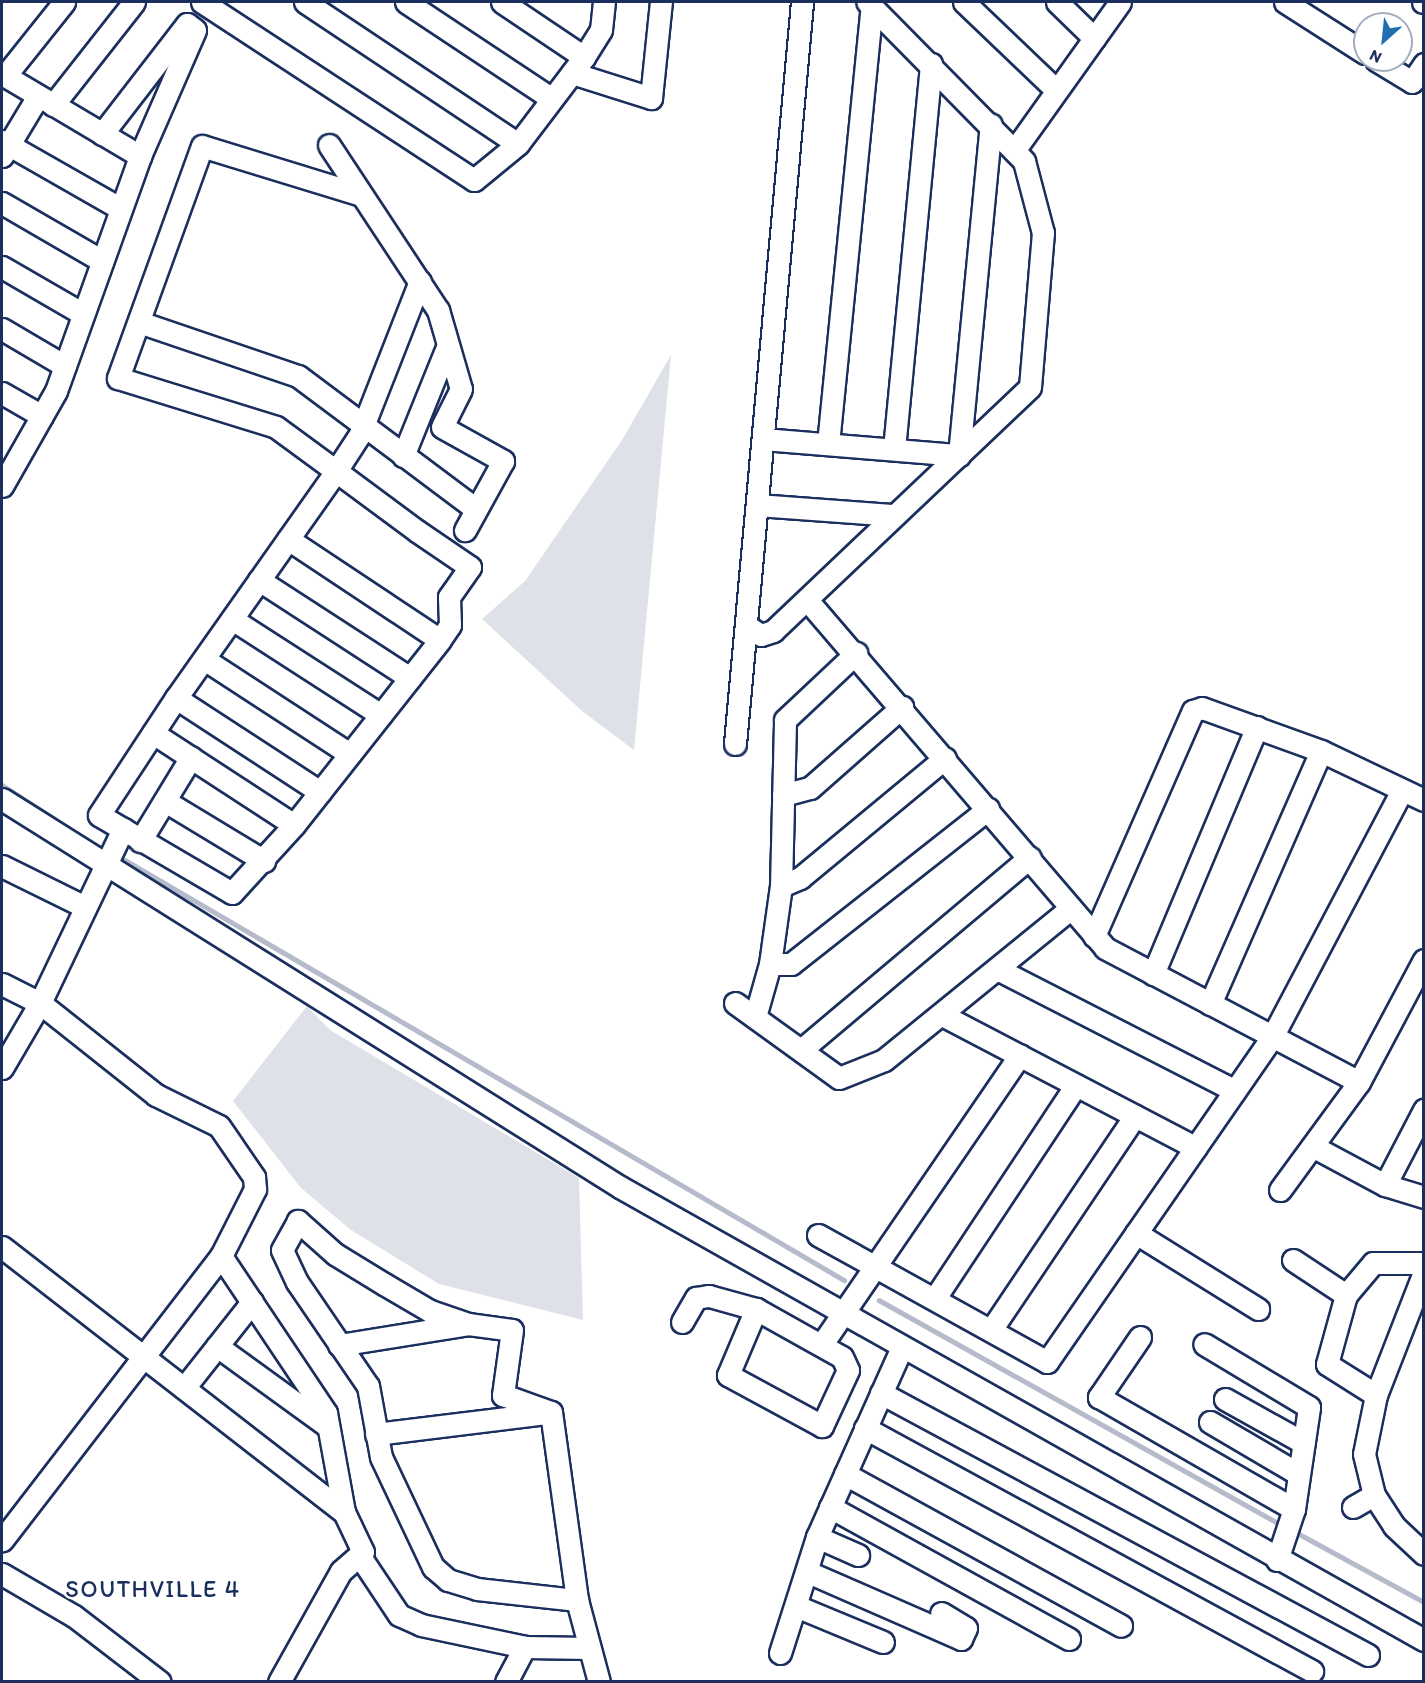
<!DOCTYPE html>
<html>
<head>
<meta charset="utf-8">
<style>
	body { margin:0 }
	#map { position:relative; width:1425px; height:1683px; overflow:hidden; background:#fff; font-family:Itim,sans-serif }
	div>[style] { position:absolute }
	.green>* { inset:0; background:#dee1e7 }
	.stream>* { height:4.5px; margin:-2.25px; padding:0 2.25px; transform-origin:2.25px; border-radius:2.25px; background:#b5bbca }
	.roads { filter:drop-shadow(2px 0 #1b2f5e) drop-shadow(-2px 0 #1b2f5e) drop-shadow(0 2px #1b2f5e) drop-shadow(0 -2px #1b2f5e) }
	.minor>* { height:21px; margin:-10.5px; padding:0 10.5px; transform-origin:10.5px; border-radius:10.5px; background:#fff }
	span { translate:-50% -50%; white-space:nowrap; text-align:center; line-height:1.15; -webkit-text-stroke:4.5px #fff; paint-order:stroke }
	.neighbourhood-label { font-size:24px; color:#1b2f5e; letter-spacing:1.5px }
	.frame { position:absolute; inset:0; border:3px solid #1b2f5e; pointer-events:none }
	.north { position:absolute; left:1353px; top:12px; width:60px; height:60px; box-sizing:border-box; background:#fff; border:2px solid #a4acbf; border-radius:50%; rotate:207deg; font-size:16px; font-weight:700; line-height:24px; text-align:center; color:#1b2f5e }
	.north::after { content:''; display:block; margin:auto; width:21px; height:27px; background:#1f6fb2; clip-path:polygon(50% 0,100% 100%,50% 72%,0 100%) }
</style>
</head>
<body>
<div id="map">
	<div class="green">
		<i style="clip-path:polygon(671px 355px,634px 750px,582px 711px,482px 619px,525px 581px,622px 440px)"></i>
		<i style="clip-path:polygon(307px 1006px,330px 1030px,579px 1178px,583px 1320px,439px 1284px,351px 1230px,301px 1188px,233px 1101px)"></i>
	</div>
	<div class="stream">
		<i style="left:2px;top:785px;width:63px;rotate:32.7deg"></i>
		<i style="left:125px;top:860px;width:833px;rotate:30.29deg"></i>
		<i style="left:879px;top:1300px;width:462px;rotate:29.2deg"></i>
		<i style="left:1292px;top:1530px;width:150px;rotate:28.6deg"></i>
	</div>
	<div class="roads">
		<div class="minor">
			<i style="left:202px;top:2px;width:325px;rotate:33.2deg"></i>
			<i style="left:474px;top:180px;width:57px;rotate:-39.3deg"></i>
			<i style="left:518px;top:144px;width:109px;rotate:-52.8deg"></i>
			<i style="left:305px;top:2px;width:256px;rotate:33.7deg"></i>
			<i style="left:406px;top:2px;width:175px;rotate:33.6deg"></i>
			<i style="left:502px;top:2px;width:99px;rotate:33.9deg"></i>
			<i style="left:584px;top:57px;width:32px;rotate:-58deg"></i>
			<i style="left:601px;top:30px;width:28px;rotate:-84deg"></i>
			<i style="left:964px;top:2px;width:127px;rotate:43.7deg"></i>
			<i style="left:1057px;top:2px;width:52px;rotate:44.2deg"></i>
			<i style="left:1285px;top:2px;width:95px;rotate:32.5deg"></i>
			<i style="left:1423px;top:2px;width:1px"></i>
			<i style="left:1376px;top:60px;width:42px;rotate:31.4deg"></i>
			<i style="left:1412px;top:82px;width:22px;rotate:-56deg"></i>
			<i style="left:572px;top:73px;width:83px;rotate:17.6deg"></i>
			<i style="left:651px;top:98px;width:97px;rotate:-84.1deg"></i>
			<i style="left:2px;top:74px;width:161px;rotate:30.7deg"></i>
			<i style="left:5px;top:76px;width:95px;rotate:-51.4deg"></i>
			<i style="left:53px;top:105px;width:131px;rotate:-51.8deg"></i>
			<i style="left:2px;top:141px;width:137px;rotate:29.7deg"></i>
			<i style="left:329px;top:145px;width:198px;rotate:56.6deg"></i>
			<i style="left:438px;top:310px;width:82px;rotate:73.8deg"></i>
			<i style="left:461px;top:389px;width:42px;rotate:116.6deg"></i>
			<i style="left:442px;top:427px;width:70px;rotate:29.1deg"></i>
			<i style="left:503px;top:461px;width:79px;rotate:118.8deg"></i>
			<i style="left:1016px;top:148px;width:179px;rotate:-54.5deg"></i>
			<i style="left:2px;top:156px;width:70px;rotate:-59deg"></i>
			<i style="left:361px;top:195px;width:166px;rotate:-162.9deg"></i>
			<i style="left:202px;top:146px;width:247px;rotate:109.9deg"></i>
			<i style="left:118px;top:378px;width:165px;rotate:17.2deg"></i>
			<i style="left:276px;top:427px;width:74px;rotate:36.3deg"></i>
			<i style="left:336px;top:471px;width:101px;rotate:36.5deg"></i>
			<i style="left:417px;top:531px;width:64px;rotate:34.2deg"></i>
			<i style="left:470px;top:567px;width:37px;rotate:125deg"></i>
			<i style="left:449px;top:597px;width:28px;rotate:88deg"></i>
			<i style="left:450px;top:625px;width:18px;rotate:124deg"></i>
			<i style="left:440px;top:640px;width:236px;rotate:128.3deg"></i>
			<i style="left:294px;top:825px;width:92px;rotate:132.4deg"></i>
			<i style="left:232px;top:893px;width:154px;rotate:-149.6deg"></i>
			<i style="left:99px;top:815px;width:140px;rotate:-56.7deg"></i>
			<i style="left:176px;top:698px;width:278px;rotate:-54.8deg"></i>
			<i style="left:336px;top:471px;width:44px;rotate:-57deg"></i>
			<i style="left:360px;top:434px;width:164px;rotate:-68.6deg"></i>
			<i style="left:2px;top:203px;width:116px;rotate:30.1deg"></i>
			<i style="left:2px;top:267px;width:94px;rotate:30.1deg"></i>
			<i style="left:139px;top:322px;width:168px;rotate:18.8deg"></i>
			<i style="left:298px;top:376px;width:222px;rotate:36.8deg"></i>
			<i style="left:2px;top:329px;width:73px;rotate:30.4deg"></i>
			<i style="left:2px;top:393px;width:46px;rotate:29.9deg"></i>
			<i style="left:763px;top:439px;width:197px;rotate:4.7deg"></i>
			<i style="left:959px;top:455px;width:332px;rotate:-84.5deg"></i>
			<i style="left:828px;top:444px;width:439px;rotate:-84.3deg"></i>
			<i style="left:894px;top:449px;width:387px;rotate:-84.5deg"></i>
			<i style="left:403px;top:456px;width:118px;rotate:-68deg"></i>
			<i style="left:2px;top:486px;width:109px;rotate:-60.4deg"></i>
			<i style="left:56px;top:391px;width:250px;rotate:-70.3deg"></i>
			<i style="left:140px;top:156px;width:137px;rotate:-66.4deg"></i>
			<i style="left:195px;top:30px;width:10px;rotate:-143deg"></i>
			<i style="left:187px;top:24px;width:139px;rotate:127.7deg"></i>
			<i style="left:757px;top:505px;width:135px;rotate:4.2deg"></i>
			<i style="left:288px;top:539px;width:182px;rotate:33.6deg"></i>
			<i style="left:259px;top:580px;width:180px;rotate:33deg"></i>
			<i style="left:808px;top:601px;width:457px;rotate:49.4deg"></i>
			<i style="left:1105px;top:948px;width:287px;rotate:27.8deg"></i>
			<i style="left:232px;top:619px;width:177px;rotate:32.8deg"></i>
			<i style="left:748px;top:627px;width:15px;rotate:32deg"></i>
			<i style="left:761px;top:635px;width:13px;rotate:-18deg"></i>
			<i style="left:773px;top:631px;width:354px;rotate:-43.5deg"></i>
			<i style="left:1030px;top:387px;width:155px;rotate:-85.2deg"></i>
			<i style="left:1043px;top:233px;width:74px;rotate:-104.8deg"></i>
			<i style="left:1024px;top:161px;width:223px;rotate:-134.6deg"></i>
			<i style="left:204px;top:659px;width:174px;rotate:33.1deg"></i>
			<i style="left:176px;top:698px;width:172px;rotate:33.1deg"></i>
			<i style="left:153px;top:733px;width:168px;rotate:33.1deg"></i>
			<i style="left:735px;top:744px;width:745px;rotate:-84.84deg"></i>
			<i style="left:783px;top:795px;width:28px;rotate:-15deg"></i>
			<i style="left:810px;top:788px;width:123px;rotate:-41.4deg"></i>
			<i style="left:2px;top:799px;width:730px;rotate:32.12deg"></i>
			<i style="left:620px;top:1187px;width:923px;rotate:29.4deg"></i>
			<i style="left:165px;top:801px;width:116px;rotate:31.2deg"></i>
			<i style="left:140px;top:841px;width:98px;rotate:-58.7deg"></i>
			<i style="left:2px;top:866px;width:93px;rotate:26.3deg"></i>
			<i style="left:781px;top:886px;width:21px;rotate:-23deg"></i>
			<i style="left:800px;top:878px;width:188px;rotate:-39.6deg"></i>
			<i style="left:1094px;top:936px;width:246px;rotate:-66.3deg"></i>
			<i style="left:1193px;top:711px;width:9px;rotate:-18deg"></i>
			<i style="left:1202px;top:708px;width:127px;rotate:19.9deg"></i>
			<i style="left:1321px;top:751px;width:114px;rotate:25.4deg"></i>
			<i style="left:770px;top:964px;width:21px"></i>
			<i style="left:791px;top:964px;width:251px;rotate:-38.2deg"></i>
			<i style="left:997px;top:969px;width:267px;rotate:27.1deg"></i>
			<i style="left:1153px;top:974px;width:268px;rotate:-67.2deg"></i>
			<i style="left:2px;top:984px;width:42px;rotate:26.6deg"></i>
			<i style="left:40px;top:1003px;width:148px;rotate:38.4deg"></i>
			<i style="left:156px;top:1095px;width:70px;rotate:26.2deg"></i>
			<i style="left:219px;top:1126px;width:62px;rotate:55.5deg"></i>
			<i style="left:254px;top:1177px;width:12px;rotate:85deg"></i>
			<i style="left:255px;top:1189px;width:75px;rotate:116.9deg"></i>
			<i style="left:221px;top:1256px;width:359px;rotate:127.6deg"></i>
			<i style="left:735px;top:1003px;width:128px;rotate:35.8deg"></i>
			<i style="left:839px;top:1078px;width:48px;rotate:-21.8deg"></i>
			<i style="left:884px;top:1060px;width:241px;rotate:-39.1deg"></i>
			<i style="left:1210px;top:1004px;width:276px;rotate:-66.3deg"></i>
			<i style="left:944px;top:1016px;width:284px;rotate:27.6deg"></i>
			<i style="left:755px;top:1017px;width:55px;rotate:-74.2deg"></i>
			<i style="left:770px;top:964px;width:79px;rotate:-82deg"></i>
			<i style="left:781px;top:886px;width:166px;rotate:-88.6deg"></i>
			<i style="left:785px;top:720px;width:98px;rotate:-43.3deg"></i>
			<i style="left:801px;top:1050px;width:299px;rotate:-40.1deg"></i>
			<i style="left:2px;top:1068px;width:75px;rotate:-59.7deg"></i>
			<i style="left:40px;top:1003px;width:193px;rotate:-64.5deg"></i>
			<i style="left:1314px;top:1147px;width:81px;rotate:28.2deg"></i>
			<i style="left:1385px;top:1185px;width:41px;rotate:17.1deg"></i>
			<i style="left:1385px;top:1185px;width:85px;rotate:-62.5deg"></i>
			<i style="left:1280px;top:1190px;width:134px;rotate:-53.8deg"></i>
			<i style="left:1359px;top:1082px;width:138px;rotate:-62deg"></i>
			<i style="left:1136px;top:1233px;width:144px;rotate:31.9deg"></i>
			<i style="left:818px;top:1235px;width:262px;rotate:29deg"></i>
			<i style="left:1047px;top:1362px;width:395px;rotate:-55.3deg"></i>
			<i style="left:1272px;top:1037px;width:279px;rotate:-62.2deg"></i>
			<i style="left:2px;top:1247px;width:433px;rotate:37.8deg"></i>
			<i style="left:344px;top:1512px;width:44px;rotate:64.6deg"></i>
			<i style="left:363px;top:1552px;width:29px;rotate:139deg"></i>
			<i style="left:341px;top:1571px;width:127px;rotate:119.2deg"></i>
			<i style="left:221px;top:1256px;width:189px;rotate:56.2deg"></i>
			<i style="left:326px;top:1413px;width:101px;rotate:79.7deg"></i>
			<i style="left:1293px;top:1260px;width:64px;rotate:33.4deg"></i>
			<i style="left:1424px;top:1272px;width:132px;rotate:111.3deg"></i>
			<i style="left:1376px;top:1395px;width:60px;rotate:101.5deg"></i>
			<i style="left:1364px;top:1454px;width:42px;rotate:76.3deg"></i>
			<i style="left:1374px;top:1495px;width:37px;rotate:57deg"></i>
			<i style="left:1394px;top:1526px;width:41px;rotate:43deg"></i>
			<i style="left:935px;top:1298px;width:255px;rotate:-56.5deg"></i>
			<i style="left:682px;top:1322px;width:28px;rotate:-60deg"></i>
			<i style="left:696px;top:1298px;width:13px;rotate:-9deg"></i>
			<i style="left:709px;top:1296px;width:49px;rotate:15.5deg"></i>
			<i style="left:756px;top:1309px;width:98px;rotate:29.2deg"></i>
			<i style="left:842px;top:1357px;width:14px;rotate:65deg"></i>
			<i style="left:848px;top:1370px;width:62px;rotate:114.9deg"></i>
			<i style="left:822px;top:1426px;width:107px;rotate:-151.5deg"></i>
			<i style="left:728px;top:1375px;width:72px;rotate:-67deg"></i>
			<i style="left:468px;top:1324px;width:40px;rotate:-161.1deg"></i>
			<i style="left:430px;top:1311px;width:53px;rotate:-149.6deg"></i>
			<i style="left:384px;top:1284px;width:57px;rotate:-148.5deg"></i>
			<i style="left:335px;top:1254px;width:50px;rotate:-138.3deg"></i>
			<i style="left:298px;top:1221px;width:33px;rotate:119deg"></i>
			<i style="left:282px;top:1250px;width:35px;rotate:65deg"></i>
			<i style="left:297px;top:1282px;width:126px;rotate:55.7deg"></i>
			<i style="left:368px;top:1386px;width:72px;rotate:79.6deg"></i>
			<i style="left:381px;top:1457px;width:122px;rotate:64.7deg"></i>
			<i style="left:433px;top:1567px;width:20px;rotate:41deg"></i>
			<i style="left:448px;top:1580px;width:30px;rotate:17deg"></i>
			<i style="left:477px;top:1589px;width:101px;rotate:6.3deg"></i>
			<i style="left:991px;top:1330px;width:258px;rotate:-56.1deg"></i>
			<i style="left:1140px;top:1337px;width:73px;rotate:124.3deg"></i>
			<i style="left:1099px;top:1397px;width:225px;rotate:29.9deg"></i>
			<i style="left:1294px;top:1509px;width:103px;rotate:-81.6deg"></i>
			<i style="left:1309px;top:1407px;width:122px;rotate:-149deg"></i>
			<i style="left:822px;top:1344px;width:350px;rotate:-55.6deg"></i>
			<i style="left:339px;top:1345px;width:131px;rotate:-9.2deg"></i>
			<i style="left:468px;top:1324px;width:44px;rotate:7.8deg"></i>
			<i style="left:512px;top:1330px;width:66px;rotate:97.9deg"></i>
			<i style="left:503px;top:1395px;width:51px;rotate:19.5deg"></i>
			<i style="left:551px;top:1412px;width:190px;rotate:82.1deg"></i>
			<i style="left:577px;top:1600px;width:85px;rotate:75deg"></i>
			<i style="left:217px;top:1346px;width:135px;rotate:35.9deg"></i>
			<i style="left:184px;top:1388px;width:110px;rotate:-51.7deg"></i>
			<i style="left:881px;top:1393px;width:553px;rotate:28.28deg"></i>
			<i style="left:1376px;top:1395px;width:58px;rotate:-147.7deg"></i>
			<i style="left:1327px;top:1364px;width:72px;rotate:-74.6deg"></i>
			<i style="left:1346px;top:1295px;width:42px;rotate:-49.8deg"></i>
			<i style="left:1373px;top:1263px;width:51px"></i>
			<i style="left:1225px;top:1399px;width:90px;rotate:29.1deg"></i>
			<i style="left:1210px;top:1422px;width:101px;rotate:30.4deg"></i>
			<i style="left:865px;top:1428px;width:509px;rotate:28.53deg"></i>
			<i style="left:376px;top:1434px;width:173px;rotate:-7deg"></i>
			<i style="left:845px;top:1474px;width:315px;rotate:28.8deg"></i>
			<i style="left:830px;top:1507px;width:273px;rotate:28.9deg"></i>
			<i style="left:1353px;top:1507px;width:24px;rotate:-30deg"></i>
			<i style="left:817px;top:1537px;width:45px;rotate:23.7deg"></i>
			<i style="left:359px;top:1555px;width:72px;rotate:56.3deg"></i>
			<i style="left:399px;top:1615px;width:24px;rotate:24deg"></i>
			<i style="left:421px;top:1625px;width:106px;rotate:11.9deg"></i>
			<i style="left:525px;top:1647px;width:64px;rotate:0.9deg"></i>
			<i style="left:1277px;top:1560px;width:54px;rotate:-71.6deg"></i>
			<i style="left:808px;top:1572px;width:167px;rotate:23.6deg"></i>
			<i style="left:961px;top:1639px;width:12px;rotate:-66deg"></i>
			<i style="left:966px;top:1628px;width:29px;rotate:-149deg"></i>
			<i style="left:2px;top:1574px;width:83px;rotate:30.3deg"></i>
			<i style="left:74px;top:1616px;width:108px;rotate:37.5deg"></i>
			<i style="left:796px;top:1606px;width:94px;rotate:22.5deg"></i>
			<i style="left:780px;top:1653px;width:122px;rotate:-72.3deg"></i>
			<i style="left:817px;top:1537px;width:206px;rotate:-65.9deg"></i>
			<i style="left:506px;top:1682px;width:40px;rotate:-62deg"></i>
		</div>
	</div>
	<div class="neighbourhood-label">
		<span style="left:153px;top:1589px">SOUTHVILLE 4</span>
	</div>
	<div class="frame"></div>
	<div class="north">N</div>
</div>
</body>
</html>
